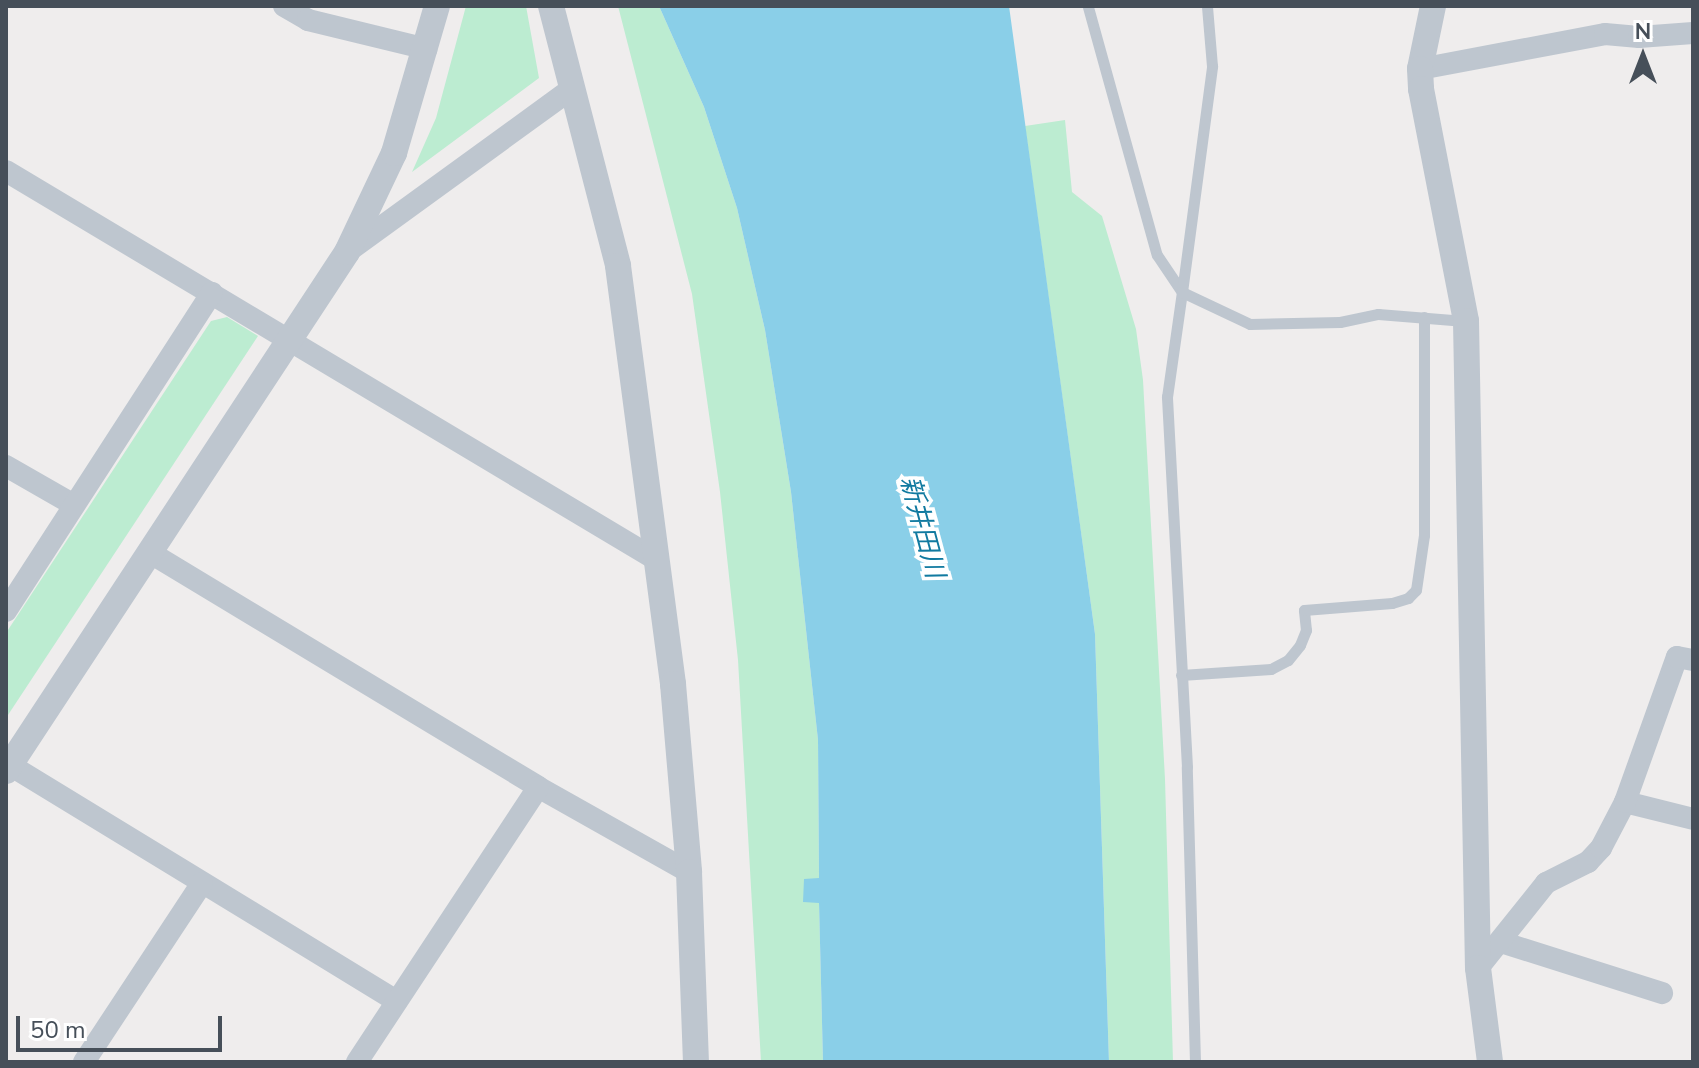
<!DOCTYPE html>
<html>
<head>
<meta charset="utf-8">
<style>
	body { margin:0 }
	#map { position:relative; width:1699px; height:1068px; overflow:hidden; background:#efeded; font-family:"Nunito Sans","Noto Sans JP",sans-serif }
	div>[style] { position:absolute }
	.green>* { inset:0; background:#bcecd1 }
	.water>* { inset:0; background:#8acfe8 }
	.service>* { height:11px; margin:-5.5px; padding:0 5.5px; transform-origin:5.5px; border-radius:5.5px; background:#bec6cf }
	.minor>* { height:22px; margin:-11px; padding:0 11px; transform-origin:11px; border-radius:11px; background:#bec6cf }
	.tertiary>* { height:26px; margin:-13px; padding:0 13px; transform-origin:13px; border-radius:13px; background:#bec6cf }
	span { translate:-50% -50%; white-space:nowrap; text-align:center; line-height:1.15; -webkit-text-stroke:7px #fff; paint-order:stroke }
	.water-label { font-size:26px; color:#117aa0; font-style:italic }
	.frame { position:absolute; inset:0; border:8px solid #464f59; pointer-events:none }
	.north { position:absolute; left:1603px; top:16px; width:80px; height:80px; -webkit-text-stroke:6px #fff; paint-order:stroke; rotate:0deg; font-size:22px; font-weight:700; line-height:32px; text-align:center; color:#464f59 }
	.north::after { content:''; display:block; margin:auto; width:28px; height:36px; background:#464f59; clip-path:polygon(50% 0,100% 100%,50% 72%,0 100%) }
	.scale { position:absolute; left:16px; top:1016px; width:206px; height:36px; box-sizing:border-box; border:4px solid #464f59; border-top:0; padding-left:10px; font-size:24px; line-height:28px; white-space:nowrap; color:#464f59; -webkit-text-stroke:6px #fff; paint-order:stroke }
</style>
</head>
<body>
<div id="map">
	<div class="green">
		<i style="clip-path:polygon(466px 6px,526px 6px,539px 78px,412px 172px,436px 118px)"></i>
		<i style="clip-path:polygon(618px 6px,659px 6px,704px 107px,737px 208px,765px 330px,791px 492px,818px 740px,819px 879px,803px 902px,819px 902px,823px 1062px,761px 1062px,738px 660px,720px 492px,692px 294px)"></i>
		<i style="clip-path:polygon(1065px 120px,1072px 192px,1102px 216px,1136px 329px,1143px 380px,1165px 779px,1173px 1062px,1109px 1062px,1095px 634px,1025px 126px)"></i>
		<i style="clip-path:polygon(227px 317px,258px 336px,6px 718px,6px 633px,211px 321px)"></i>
	</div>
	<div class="water">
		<i style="clip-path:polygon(659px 6px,1009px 6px,1095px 634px,1109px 1062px,823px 1062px,819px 903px,803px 902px,804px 879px,819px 878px,818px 740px,791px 492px,765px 330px,737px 208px,704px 107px)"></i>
	</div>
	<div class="service">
		<i style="left:1088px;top:7px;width:257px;rotate:74.5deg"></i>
		<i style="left:1157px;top:255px;width:45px;rotate:56deg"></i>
		<i style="left:1182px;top:292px;width:228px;rotate:-82.4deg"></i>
		<i style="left:1212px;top:66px;width:60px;rotate:-94.8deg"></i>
		<i style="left:1181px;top:675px;width:90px;rotate:-3.8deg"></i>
		<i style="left:1271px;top:669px;width:19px;rotate:-28deg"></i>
		<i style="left:1288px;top:660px;width:19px;rotate:-51deg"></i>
		<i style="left:1300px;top:645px;width:16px;rotate:-68deg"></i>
		<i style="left:1306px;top:630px;width:20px;rotate:-96deg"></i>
		<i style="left:1304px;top:610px;width:88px;rotate:-4.5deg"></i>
		<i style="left:1392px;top:603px;width:17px;rotate:-17deg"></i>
		<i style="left:1408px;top:598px;width:11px;rotate:-45deg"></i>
		<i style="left:1416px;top:590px;width:56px;rotate:-81.7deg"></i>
		<i style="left:1424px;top:535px;width:218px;rotate:-90deg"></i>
		<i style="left:1195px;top:1062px;width:295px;rotate:-91.6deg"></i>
		<i style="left:1187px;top:767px;width:371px;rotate:-93.1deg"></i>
		<i style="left:1167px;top:397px;width:106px;rotate:-81.9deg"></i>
		<i style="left:1182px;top:292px;width:75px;rotate:25.2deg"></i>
		<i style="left:1250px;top:324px;width:90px;rotate:-1.3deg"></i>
		<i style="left:1340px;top:322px;width:39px;rotate:-12deg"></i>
		<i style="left:1378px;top:314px;width:87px;rotate:4.6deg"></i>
	</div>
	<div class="minor">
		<i style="left:284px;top:6px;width:28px;rotate:30deg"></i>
		<i style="left:308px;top:20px;width:122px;rotate:13.7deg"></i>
		<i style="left:1420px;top:69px;width:188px;rotate:-10.7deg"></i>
		<i style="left:1605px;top:34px;width:34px;rotate:5deg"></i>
		<i style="left:1639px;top:37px;width:54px;rotate:-4.2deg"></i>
		<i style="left:6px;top:171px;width:756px;rotate:30.87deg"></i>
		<i style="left:347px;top:252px;width:279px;rotate:-36deg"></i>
		<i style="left:6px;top:466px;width:78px;rotate:29.8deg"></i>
		<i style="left:149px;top:552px;width:454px;rotate:31.1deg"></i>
		<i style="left:538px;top:787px;width:173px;rotate:29.4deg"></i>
		<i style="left:6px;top:611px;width:379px;rotate:-57.1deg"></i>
		<i style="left:10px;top:765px;width:453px;rotate:31.4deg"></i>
		<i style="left:1625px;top:802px;width:70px;rotate:14deg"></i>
		<i style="left:1501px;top:942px;width:169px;rotate:17.6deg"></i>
		<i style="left:1478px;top:968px;width:109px;rotate:-51.3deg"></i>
		<i style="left:1546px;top:883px;width:47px;rotate:-26.6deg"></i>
		<i style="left:1588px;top:862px;width:19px;rotate:-47deg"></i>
		<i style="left:1601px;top:848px;width:52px;rotate:-62.4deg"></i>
		<i style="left:1625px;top:802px;width:154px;rotate:-70.3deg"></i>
		<i style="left:1677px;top:657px;width:16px;rotate:11deg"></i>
		<i style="left:84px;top:1062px;width:214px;rotate:-56.6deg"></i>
		<i style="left:357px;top:1062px;width:329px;rotate:-56.6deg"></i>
	</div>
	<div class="tertiary">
		<i style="left:551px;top:6px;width:268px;rotate:75.5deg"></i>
		<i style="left:618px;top:266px;width:422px;rotate:82.5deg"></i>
		<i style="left:673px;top:684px;width:189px;rotate:85.1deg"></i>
		<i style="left:689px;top:872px;width:190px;rotate:87.9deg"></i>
		<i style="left:1433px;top:6px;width:64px;rotate:101.7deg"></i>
		<i style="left:1420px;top:69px;width:20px;rotate:87deg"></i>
		<i style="left:1421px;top:89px;width:236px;rotate:79deg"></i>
		<i style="left:1466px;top:321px;width:647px;rotate:88.94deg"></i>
		<i style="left:1478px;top:968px;width:95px;rotate:82.7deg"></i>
		<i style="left:6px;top:771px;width:621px;rotate:-56.69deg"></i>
		<i style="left:347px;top:252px;width:110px;rotate:-64.6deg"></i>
		<i style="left:394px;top:153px;width:153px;rotate:-73.7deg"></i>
	</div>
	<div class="water-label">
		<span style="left:922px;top:527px;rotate:75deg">新井田川</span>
	</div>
	<div class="frame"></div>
	<div class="north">N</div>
	<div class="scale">50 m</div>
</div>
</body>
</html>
